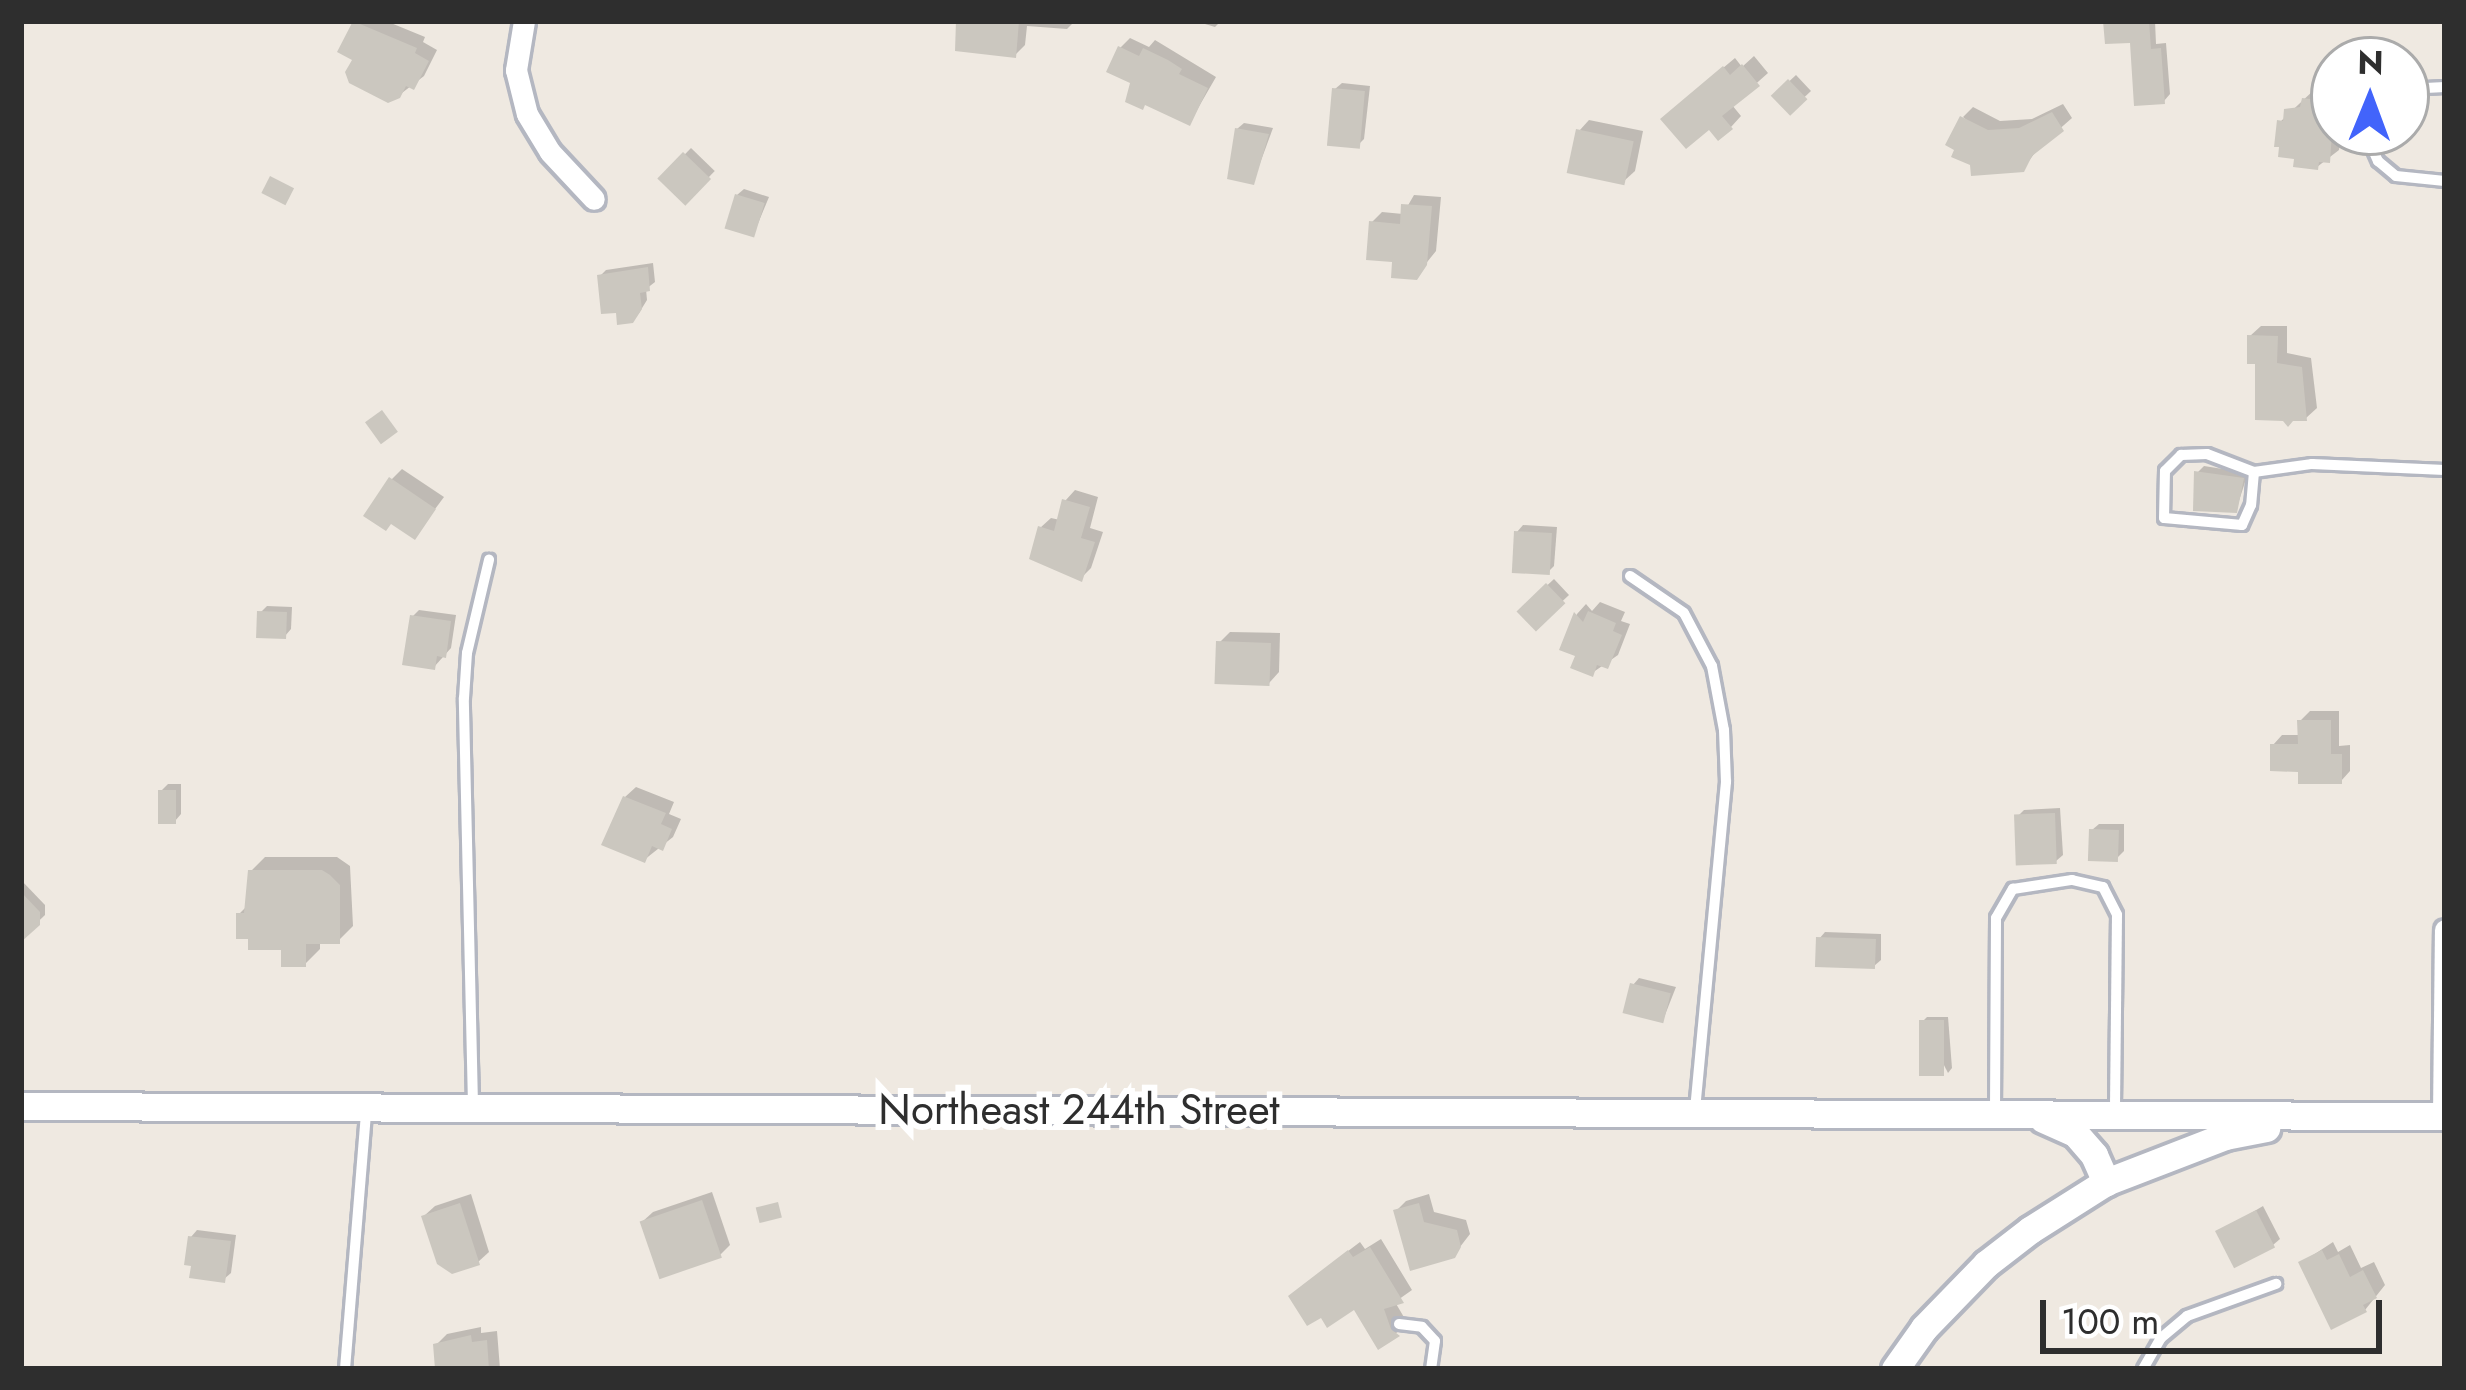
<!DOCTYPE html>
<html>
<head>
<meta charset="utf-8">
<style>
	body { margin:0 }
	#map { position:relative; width:2466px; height:1390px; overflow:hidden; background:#efe9e1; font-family:Jost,sans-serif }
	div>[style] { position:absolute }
	.shadow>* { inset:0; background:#0003; transform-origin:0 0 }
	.building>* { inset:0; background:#cbc7bf; transform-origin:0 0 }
	.roads { filter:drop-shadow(3px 0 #b4b7c1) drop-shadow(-3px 0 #b4b7c1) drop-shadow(0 3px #b4b7c1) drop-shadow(0 -3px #b4b7c1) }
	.service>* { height:10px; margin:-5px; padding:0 5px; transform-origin:5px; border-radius:5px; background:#fff }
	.minor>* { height:21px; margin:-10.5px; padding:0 10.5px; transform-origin:10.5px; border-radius:10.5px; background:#fff }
	.tertiary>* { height:27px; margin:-13.5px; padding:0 13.5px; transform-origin:13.5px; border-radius:13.5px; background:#fff }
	span { translate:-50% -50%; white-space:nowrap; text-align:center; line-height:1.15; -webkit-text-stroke:12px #fff; paint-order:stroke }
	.street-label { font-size:42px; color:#2e2e2e }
	.frame { position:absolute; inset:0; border:24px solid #2e2e2e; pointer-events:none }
	.north { position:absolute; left:2310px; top:36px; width:120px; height:120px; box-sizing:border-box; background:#fff; border:3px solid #ababab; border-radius:50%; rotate:1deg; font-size:33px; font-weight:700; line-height:48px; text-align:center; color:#2e2e2e }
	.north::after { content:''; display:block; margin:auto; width:42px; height:54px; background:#4264fb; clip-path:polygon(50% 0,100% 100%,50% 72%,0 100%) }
	.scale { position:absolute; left:2040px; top:1300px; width:342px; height:54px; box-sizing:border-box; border:6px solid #2e2e2e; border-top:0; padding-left:15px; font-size:36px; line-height:42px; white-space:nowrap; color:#2e2e2e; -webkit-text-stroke:9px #fff; paint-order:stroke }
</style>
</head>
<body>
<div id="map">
	<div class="shadow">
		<i style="clip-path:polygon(357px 21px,386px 21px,425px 37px,423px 42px,437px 50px,424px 76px,398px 96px,356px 58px)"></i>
		<i style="clip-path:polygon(962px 21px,1075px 21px,1067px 29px,1027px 26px,1025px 45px,1015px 55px)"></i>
		<i style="clip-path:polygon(1195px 21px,1221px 21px,1215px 27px)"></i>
		<i style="clip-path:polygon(2106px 21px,2155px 21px,2156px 44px,2166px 43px,2170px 94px,2164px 101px,2132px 40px)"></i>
		<i style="clip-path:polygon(1130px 38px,1149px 47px,1155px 40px,1216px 77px,1190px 122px,1133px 81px,1120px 48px)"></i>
		<i style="clip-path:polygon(1754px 56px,1768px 73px,1732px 105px,1741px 116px,1731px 127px,1709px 126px,1674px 109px,1735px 58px,1742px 67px)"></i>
		<i style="left:1796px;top:75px;width:22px;height:30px;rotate:47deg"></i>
		<i style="clip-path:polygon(1342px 83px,1370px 86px,1364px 139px,1357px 146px,1335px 89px)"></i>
		<i style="clip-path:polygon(2315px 89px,2334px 91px,2334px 132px,2341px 132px,2339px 150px,2317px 167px,2280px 122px)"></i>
		<i style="clip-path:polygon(2063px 104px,2072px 118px,2040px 146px,2023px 169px,1963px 117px,1973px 107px,2000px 121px,2032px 119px)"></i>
		<i style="clip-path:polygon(1589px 120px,1643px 131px,1635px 171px,1624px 181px,1579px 131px)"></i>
		<i style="clip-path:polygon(1244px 123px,1273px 128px,1253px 182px,1237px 129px)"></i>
		<i style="left:691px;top:148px;width:33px;height:42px;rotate:44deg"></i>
		<i style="clip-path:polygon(744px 189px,769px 197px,754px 233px,737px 195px)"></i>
		<i style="clip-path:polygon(1414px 195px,1441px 197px,1436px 251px,1415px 277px,1396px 259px,1371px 223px,1382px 212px,1403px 214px)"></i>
		<i style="clip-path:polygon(653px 263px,655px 282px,646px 289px,647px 300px,639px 313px,600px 276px,606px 270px)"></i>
		<i style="clip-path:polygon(2261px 326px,2287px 326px,2287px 353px,2311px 358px,2317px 408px,2306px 418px,2258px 361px,2250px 336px)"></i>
		<i style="clip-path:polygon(2204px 466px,2248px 473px,2236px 510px,2197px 473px)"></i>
		<i style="clip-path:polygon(402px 469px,444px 497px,415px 536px,392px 521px,392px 479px)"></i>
		<i style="clip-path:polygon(1075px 490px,1098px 497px,1090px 528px,1103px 532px,1091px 568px,1081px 578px,1040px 528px,1051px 518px,1060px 520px,1065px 501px)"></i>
		<i style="clip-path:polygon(1523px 525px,1557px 527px,1554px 566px,1547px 573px,1517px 532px)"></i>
		<i style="left:1554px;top:579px;width:22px;height:47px;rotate:47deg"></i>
		<i style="clip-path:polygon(1600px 602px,1625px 612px,1621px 621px,1630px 624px,1618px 655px,1592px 673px,1579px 654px,1563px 648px,1577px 614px,1586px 604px,1592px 611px)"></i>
		<i style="clip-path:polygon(267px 606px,292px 607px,291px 629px,285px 636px,260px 613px)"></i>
		<i style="clip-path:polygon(419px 610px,456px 615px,451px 648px,434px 667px,413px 616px)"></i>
		<i style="clip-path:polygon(1230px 632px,1280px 633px,1279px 672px,1269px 683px,1219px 643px)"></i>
		<i style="clip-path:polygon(2310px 711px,2339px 711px,2339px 746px,2350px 745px,2350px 771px,2341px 781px,2301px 769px,2273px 745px,2282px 735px,2301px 735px,2300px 721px)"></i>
		<i style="clip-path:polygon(168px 784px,181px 784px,181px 814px,175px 821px,161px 791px)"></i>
		<i style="clip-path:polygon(636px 787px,674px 802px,669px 814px,681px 819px,673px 837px,644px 860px,625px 797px)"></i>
		<i style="clip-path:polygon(2060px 808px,2063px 855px,2056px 861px,2018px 816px,2024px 810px)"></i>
		<i style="clip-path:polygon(2099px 824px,2124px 824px,2124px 851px,2117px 858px,2092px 830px)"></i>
		<i style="clip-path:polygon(265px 857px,337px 857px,350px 866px,353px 926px,338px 941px,320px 941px,320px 949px,305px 964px,239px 914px,248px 905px,250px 872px)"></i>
		<i style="clip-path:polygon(21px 880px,45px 905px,45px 915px,21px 938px)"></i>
		<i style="clip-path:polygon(1825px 932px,1881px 934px,1881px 960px,1874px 966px,1819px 939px)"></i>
		<i style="clip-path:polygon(1639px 978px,1676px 987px,1663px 1020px,1633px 985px)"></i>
		<i style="clip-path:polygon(1927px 1017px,1948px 1017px,1952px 1068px,1948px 1073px,1922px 1022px)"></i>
		<i style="clip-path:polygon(712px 1192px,730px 1245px,720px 1255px,642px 1222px,653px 1212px)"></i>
		<i style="clip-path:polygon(471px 1194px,489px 1252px,478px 1262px,424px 1216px,435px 1206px)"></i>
		<i style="clip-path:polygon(1429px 1194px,1434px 1212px,1466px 1220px,1470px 1234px,1453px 1256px,1396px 1211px,1406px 1201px)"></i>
		<i style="clip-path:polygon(2263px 1206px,2280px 1239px,2273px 1245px,2219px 1232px)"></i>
		<i style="clip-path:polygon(197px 1230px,236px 1235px,231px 1273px,224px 1279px,191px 1237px)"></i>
		<i style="clip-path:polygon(1381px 1239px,1412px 1290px,1395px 1302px,1408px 1324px,1379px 1346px,1355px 1306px,1302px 1286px,1360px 1242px,1365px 1249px)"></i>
		<i style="clip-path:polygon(2333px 1242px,2338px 1252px,2350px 1245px,2361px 1268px,2374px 1262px,2385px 1285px,2365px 1310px,2301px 1263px)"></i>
		<i style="clip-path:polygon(481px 1327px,481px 1333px,497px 1331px,500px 1369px,438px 1369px,436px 1345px,447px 1334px)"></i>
	</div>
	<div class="building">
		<i style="clip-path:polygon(353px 21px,417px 48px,415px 53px,429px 61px,414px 90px,406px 86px,400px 98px,388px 103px,349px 83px,345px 72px,352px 60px,337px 52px)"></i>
		<i style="clip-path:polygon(956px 21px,1019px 21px,1016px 58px,955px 51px)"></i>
		<i style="clip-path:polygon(2103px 21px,2149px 21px,2151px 49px,2161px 48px,2165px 104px,2134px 106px,2130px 43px,2105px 44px)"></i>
		<i style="clip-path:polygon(1118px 46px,1139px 56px,1143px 48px,1168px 60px,1182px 69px,1179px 74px,1208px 88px,1190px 126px,1145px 105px,1143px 110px,1125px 102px,1130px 83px,1106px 72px)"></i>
		<i style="clip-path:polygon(1742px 64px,1760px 86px,1722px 116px,1733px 129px,1718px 141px,1709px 130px,1686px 149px,1660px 119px,1723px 66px,1730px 75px)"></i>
		<i style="left:1788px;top:79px;width:28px;height:24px;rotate:46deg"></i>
		<i style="left:1332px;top:88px;width:33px;height:58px;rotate:5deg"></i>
		<i style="clip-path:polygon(2302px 98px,2334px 102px,2330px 163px,2319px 162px,2318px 170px,2293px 167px,2294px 159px,2278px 157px,2279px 147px,2274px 147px,2277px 120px,2283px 121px,2284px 109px,2300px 107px)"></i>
		<i style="clip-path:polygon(2052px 112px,2064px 131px,2032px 156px,2024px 172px,1971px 176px,1970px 165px,1951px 157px,1954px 150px,1945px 145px,1960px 116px,1988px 130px,2019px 128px)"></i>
		<i style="clip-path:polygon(1235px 128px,1269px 134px,1254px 185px,1227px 179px)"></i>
		<i style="left:1576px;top:129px;width:59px;height:45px;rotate:12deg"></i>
		<i style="left:683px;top:152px;width:39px;height:37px;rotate:44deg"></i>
		<i style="left:270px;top:176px;width:27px;height:19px;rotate:27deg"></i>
		<i style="left:735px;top:194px;width:31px;height:36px;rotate:17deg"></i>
		<i style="clip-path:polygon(1401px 204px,1432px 206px,1427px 265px,1417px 280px,1391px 278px,1392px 262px,1366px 260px,1369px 221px,1400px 224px)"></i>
		<i style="clip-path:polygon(648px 267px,650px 291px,640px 293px,642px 309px,633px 323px,617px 325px,616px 313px,601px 314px,597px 275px)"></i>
		<i style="clip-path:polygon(2247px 335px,2278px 336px,2277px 363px,2302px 367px,2307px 421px,2293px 421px,2288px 427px,2283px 421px,2255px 420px,2255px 364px,2247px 364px)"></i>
		<i style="left:382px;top:410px;width:27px;height:21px;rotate:54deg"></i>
		<i style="clip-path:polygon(2194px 471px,2244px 478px,2237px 513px,2193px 511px)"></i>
		<i style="clip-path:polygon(389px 477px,436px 509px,415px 540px,391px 524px,386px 531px,363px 516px)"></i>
		<i style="clip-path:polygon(1062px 499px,1090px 507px,1081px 538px,1095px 542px,1082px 582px,1029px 559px,1038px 526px,1054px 531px)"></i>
		<i style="left:1514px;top:531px;width:38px;height:42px;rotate:3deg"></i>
		<i style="left:1546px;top:583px;width:28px;height:41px;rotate:46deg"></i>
		<i style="left:257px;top:611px;width:30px;height:27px;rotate:2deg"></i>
		<i style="clip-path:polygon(1588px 611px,1616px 623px,1613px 631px,1622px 635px,1608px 669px,1597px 665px,1593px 677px,1570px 668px,1575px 656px,1559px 650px,1574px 612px,1583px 622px)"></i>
		<i style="clip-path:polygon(410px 615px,451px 621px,446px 658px,437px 656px,435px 670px,402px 665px)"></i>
		<i style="left:1216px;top:641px;width:55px;height:43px;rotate:2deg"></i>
		<i style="clip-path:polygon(2297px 720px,2331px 720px,2331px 754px,2342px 754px,2342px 784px,2298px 784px,2298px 772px,2270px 771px,2270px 744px,2298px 744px)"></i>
		<i style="left:158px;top:790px;width:18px;height:34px"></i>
		<i style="clip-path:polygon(623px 796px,666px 813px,661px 824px,672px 829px,663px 851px,652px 846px,645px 863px,601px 845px)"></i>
		<i style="left:2055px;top:813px;width:51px;height:41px;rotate:88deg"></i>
		<i style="left:2089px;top:829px;width:30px;height:32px;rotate:2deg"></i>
		<i style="clip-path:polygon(248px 870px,322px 870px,330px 875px,340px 885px,340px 944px,306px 944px,306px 967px,281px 967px,281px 950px,248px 950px,248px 939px,236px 939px,236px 913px,244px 913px)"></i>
		<i style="clip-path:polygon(21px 892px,40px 912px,40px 925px,21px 942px)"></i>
		<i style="left:1816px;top:937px;width:60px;height:30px;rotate:2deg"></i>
		<i style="left:1630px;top:983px;width:42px;height:31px;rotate:14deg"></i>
		<i style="left:1919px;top:1020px;width:25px;height:56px"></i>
		<i style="left:702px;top:1200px;width:61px;height:66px;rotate:71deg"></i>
		<i style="left:778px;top:1202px;width:16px;height:23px;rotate:76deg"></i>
		<i style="clip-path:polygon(460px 1203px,480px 1265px,452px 1274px,437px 1264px,421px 1216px)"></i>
		<i style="clip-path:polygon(1419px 1203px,1424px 1222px,1457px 1230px,1461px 1247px,1455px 1258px,1410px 1271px,1393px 1210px)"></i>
		<i style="left:2256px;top:1210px;width:42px;height:46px;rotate:63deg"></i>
		<i style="clip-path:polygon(188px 1236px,231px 1241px,225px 1283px,189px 1278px,191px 1266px,184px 1265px)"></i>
		<i style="clip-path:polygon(1370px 1247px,1404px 1303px,1384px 1309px,1391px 1329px,1400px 1336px,1378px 1350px,1354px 1310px,1327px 1328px,1321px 1318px,1307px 1326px,1288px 1296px,1348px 1250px,1353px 1257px)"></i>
		<i style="clip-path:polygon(2322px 1250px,2327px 1260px,2339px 1254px,2350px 1277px,2363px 1270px,2377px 1298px,2363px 1305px,2367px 1312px,2331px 1330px,2298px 1262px)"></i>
		<i style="clip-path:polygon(471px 1335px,472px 1342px,487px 1340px,489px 1369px,435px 1369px,433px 1344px)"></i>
	</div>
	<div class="roads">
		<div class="service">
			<i style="left:2406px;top:89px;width:39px;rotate:-3deg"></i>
			<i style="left:2365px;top:132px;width:32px;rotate:66deg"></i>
			<i style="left:2378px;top:161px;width:23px;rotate:40deg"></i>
			<i style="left:2396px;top:176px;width:49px;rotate:5.8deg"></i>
			<i style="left:2254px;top:472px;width:33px;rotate:95deg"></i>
			<i style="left:2251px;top:505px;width:22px;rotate:114deg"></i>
			<i style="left:2242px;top:525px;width:78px;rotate:-174.9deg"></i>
			<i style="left:2164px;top:518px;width:47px;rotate:-88.8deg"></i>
			<i style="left:2165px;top:471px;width:23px;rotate:-45deg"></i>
			<i style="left:2181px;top:455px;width:26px;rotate:-2deg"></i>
			<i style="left:2207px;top:454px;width:50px;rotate:21deg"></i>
			<i style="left:2254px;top:472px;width:59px;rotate:-7.9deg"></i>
			<i style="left:2312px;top:464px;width:133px;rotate:2.6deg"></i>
			<i style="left:1630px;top:576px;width:65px;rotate:34.4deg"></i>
			<i style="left:1684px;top:613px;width:60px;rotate:62.2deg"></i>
			<i style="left:1712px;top:666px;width:65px;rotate:79.4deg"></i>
			<i style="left:1724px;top:730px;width:52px;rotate:87.8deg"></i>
			<i style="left:1726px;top:782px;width:328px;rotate:95.4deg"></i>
			<i style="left:473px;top:1105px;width:407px;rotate:-91.3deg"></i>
			<i style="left:464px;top:698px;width:45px;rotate:-86.2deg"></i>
			<i style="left:467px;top:653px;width:96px;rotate:-76.7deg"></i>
			<i style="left:1995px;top:1111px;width:193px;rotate:-89.7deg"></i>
			<i style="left:1996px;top:918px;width:34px;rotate:-60deg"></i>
			<i style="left:2013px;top:889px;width:60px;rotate:-8.7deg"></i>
			<i style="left:2072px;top:880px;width:32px;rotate:13deg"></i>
			<i style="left:2103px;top:887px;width:31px;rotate:63deg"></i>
			<i style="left:2117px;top:915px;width:199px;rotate:90.6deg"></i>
			<i style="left:1399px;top:1324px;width:23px;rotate:7deg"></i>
			<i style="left:1422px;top:1327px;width:19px;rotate:47deg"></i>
			<i style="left:1435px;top:1341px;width:28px;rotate:98deg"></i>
			<i style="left:345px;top:1369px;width:259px;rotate:-85.3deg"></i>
			<i style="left:2143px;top:1369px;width:36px;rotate:-60deg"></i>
			<i style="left:2161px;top:1338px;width:34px;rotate:-40deg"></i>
			<i style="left:2187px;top:1316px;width:95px;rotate:-19.8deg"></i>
		</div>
		<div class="minor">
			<i style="left:524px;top:21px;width:50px;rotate:99.3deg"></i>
			<i style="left:516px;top:70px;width:45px;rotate:76deg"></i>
			<i style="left:527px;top:114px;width:44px;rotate:58.8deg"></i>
			<i style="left:550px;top:152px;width:64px;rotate:46.9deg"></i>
			<i style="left:2443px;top:1116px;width:186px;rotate:-89.4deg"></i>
		</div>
		<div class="tertiary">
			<i style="left:21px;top:1106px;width:2424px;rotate:0.24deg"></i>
			<i style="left:2043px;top:1119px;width:35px;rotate:24deg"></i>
			<i style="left:2075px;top:1133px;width:29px;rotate:49deg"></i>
			<i style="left:2094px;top:1155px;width:30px;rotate:66deg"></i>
			<i style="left:1895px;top:1369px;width:50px;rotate:-54.7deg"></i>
			<i style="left:1924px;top:1328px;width:89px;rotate:-45.9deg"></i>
			<i style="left:1986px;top:1264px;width:56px;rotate:-37.7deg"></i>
			<i style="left:2030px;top:1230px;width:90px;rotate:-32.3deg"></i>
			<i style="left:2106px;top:1182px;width:128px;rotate:-21.1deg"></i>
			<i style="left:2225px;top:1136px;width:42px;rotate:-11deg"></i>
		</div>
	</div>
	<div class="street-label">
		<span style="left:1079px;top:1110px">Northeast 244th Street</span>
	</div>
	<div class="frame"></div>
	<div class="north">N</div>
	<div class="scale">100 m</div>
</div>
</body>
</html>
